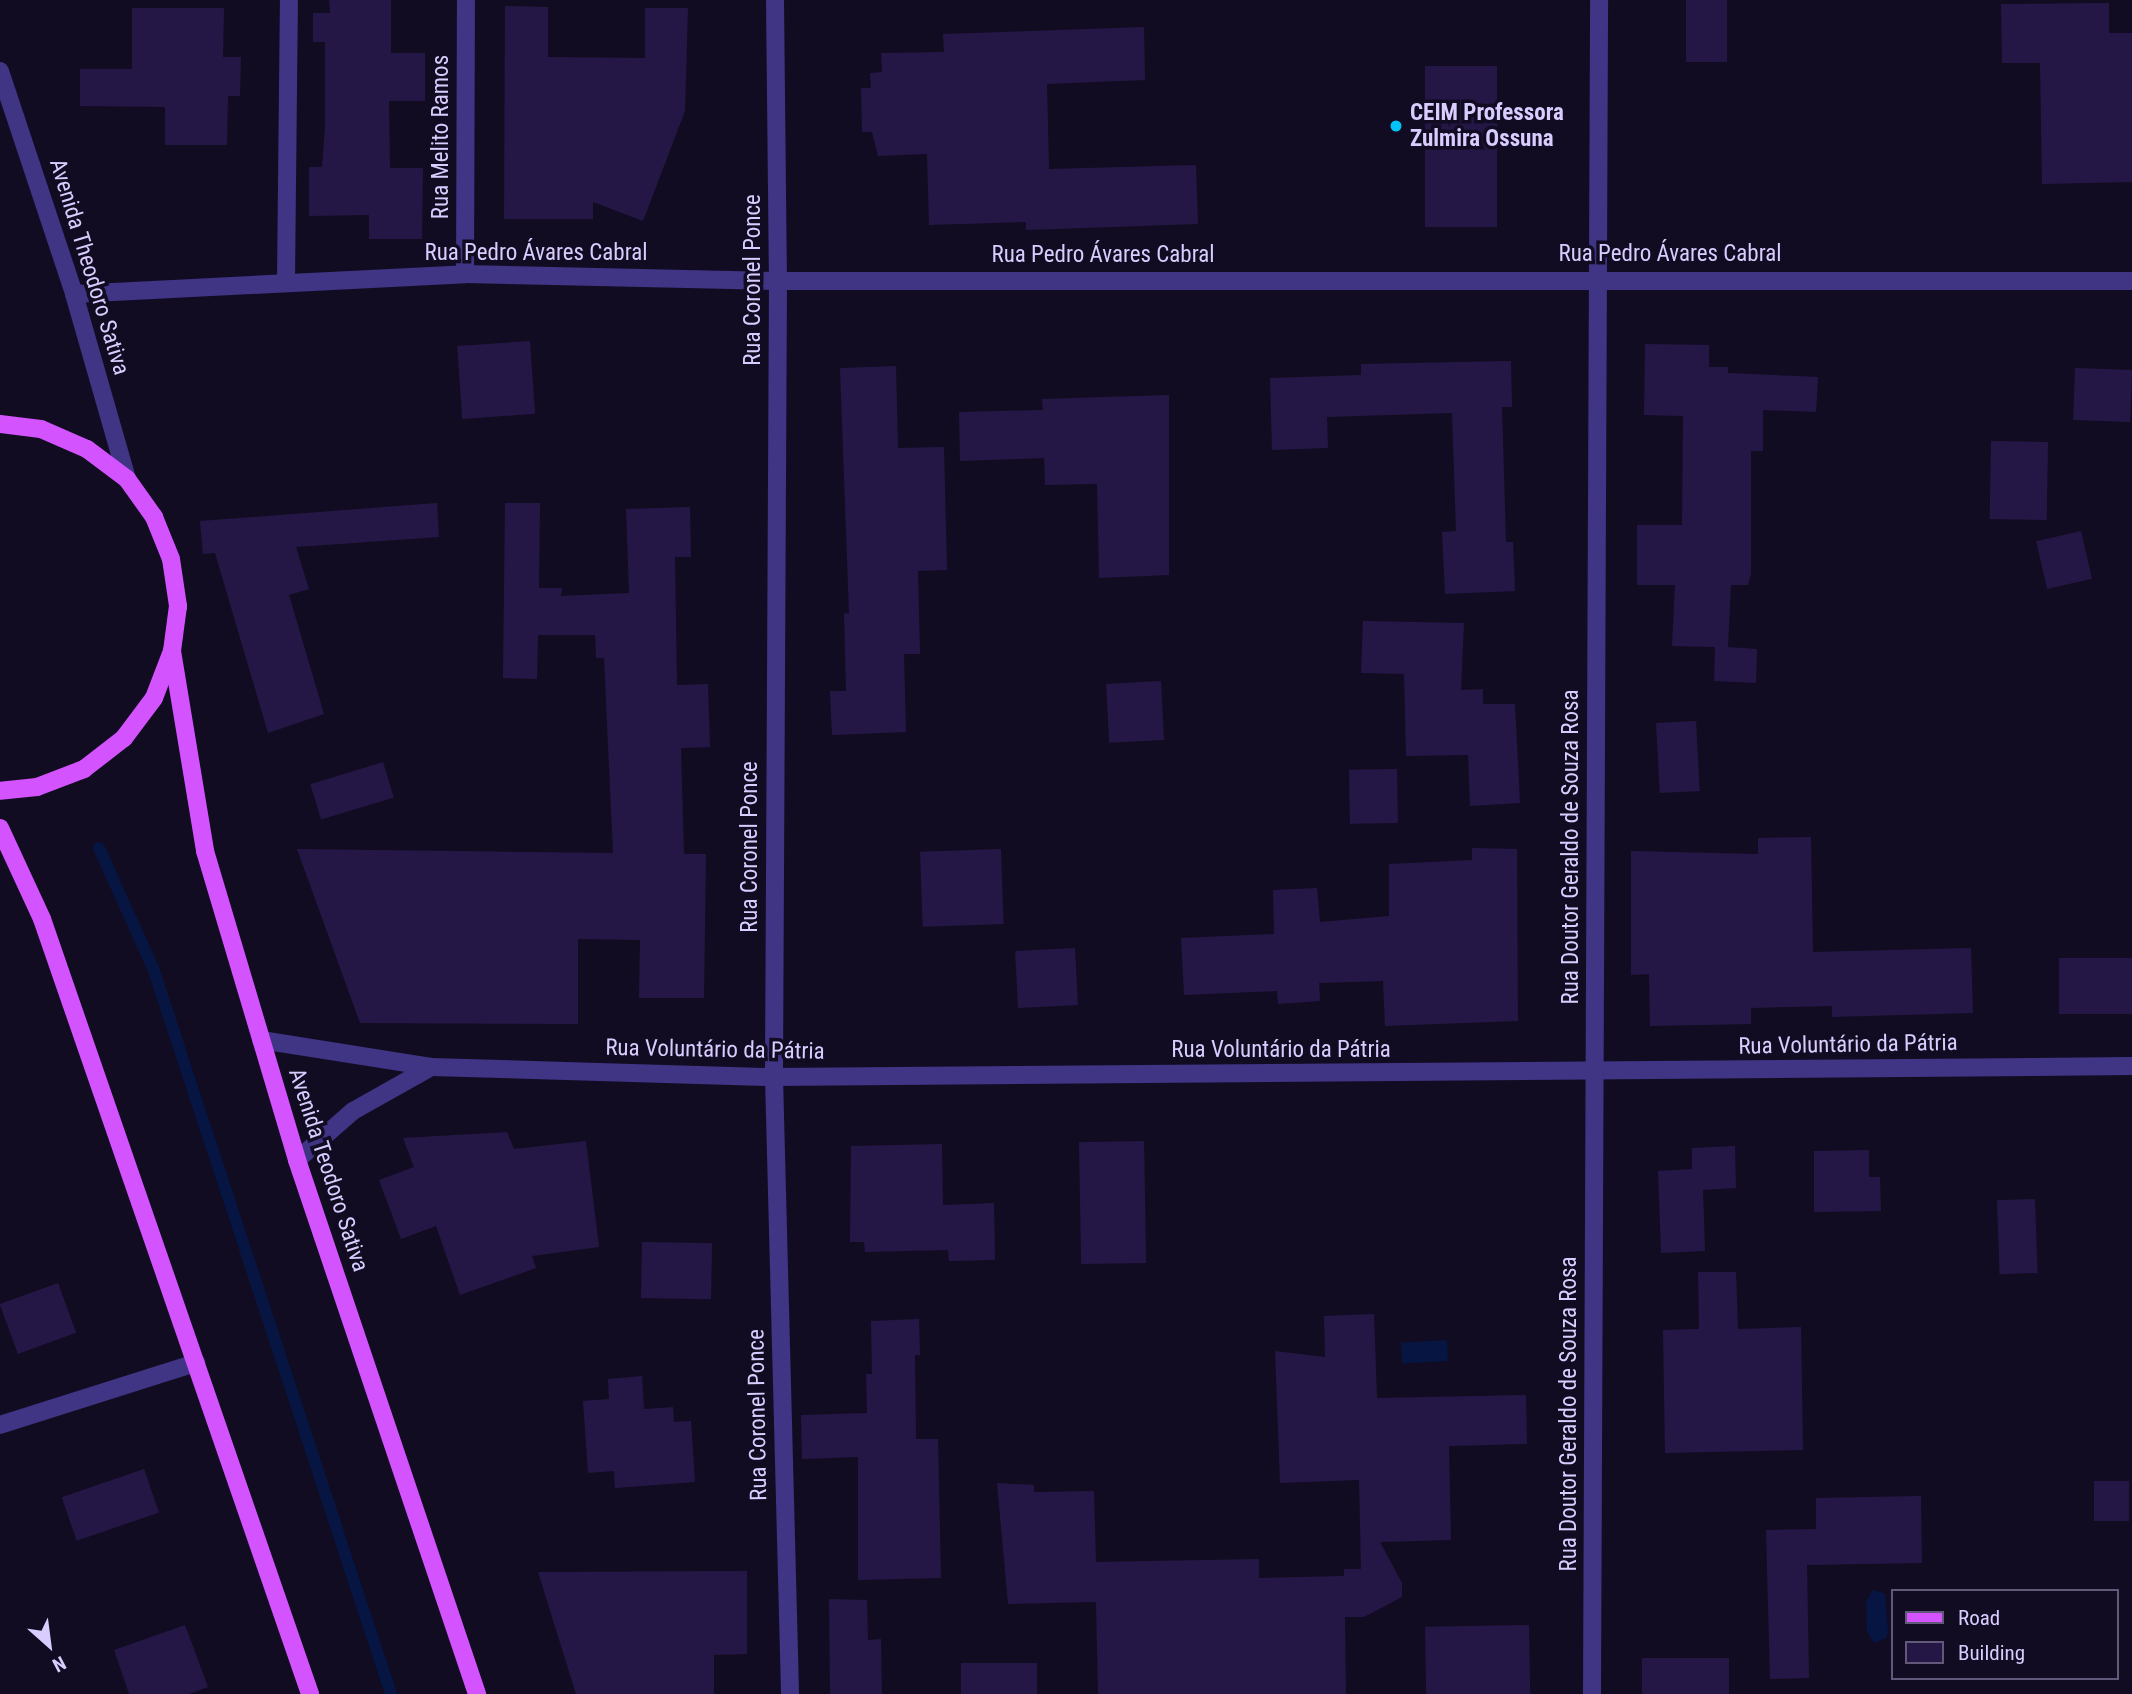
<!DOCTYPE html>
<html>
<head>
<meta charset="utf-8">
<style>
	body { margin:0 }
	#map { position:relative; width:2132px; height:1694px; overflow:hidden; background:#120c22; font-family:"Roboto Condensed",sans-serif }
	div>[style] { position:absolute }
	.water>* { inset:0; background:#061541; transform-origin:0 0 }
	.stream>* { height:12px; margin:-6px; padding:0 6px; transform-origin:6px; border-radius:6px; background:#061541 }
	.building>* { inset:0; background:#251745; transform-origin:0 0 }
	.minor>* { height:18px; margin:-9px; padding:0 9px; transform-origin:9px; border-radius:9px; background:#403485 }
	.major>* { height:18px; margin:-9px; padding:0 9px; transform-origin:9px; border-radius:9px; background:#d354ff }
	.dots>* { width:19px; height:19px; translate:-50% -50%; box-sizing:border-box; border:4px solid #120c22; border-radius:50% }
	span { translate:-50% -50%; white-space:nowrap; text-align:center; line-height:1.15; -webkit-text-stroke:7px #120c22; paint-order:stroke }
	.poi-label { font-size:23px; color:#d9cdff; font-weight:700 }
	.left { translate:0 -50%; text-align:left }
	.street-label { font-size:23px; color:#d9cdff }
	.legend { position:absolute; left:1891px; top:1589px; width:228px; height:91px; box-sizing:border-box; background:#120c22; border:2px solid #62597a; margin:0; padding:9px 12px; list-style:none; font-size:21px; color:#d9cdff }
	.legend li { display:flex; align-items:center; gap:14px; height:35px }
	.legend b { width:35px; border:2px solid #62597a }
	.north { position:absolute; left:14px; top:1610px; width:70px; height:70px; -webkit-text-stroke:5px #120c22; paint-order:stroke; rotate:152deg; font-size:19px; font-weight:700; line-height:28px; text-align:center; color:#d9cdff }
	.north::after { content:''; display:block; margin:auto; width:24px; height:32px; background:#d9cdff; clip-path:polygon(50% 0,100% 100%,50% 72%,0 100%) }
</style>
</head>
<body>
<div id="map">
	<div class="water">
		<i style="left:1447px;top:1340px;width:21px;height:46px;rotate:87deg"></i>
		<i style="clip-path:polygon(1873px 1590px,1885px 1594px,1888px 1632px,1886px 1638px,1874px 1643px,1867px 1632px,1866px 1601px)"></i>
	</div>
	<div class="stream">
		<i style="left:99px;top:848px;width:132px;rotate:65.8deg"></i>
		<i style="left:153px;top:968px;width:764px;rotate:71.85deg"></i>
	</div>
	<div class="building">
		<i style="clip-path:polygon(329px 0,391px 0,391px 53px,425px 53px,425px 101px,389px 101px,390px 168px,423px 168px,422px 239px,369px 239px,369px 215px,309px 216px,309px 167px,322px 167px,325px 127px,325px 42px,313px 42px,313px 13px,330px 13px)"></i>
		<i style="left:1686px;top:0;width:41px;height:62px"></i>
		<i style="clip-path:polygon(2109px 3px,2109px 33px,2132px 33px,2132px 182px,2042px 184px,2040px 63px,2002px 63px,2001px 4px)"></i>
		<i style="clip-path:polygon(505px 6px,548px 7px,548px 57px,645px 58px,645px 8px,688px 8px,685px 111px,643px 221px,593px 202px,593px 219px,504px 219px)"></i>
		<i style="clip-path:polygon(132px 8px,224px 8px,223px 57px,241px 57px,240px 96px,228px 96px,227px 145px,165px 145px,165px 107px,80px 106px,80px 69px,132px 69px)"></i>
		<i style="clip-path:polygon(1144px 27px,1145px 80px,1047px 84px,1049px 169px,1196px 165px,1198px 224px,1026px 230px,1026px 222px,929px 225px,927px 154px,878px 156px,872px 132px,862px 132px,861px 88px,871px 88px,870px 73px,882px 72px,881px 53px,944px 52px,943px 34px)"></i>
		<i style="left:1425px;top:66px;width:72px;height:161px"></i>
		<i style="left:530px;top:341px;width:73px;height:73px;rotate:86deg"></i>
		<i style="clip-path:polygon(1645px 344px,1709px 345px,1709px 367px,1728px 367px,1728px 373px,1818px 377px,1816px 412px,1763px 410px,1763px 451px,1751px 451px,1751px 574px,1748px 585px,1731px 585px,1728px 647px,1757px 649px,1756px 683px,1714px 681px,1715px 647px,1672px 646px,1675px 585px,1637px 585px,1637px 525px,1682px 525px,1683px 416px,1644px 415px)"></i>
		<i style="clip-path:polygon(1511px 361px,1512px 407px,1502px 407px,1506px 542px,1513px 542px,1515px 591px,1445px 594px,1442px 532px,1456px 531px,1452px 413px,1327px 417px,1328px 448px,1272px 450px,1270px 378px,1361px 375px,1361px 364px)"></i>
		<i style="clip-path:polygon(896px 366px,898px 448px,944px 447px,947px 570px,918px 571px,920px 654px,904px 654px,906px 732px,832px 735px,830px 691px,846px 691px,844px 614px,849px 613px,840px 368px)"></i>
		<i style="left:2075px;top:368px;width:57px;height:52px;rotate:2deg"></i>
		<i style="clip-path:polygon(1169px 395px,1169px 575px,1099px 578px,1097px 484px,1045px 485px,1044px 458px,960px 461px,959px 412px,1043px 410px,1042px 399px)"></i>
		<i style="left:2048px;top:442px;width:78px;height:57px;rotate:91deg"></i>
		<i style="clip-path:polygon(437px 503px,439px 537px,296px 547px,309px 589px,289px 595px,324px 714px,268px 733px,215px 553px,203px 554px,200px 521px)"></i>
		<i style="clip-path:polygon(505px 503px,540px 503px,539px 588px,562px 588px,561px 596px,629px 593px,626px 509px,690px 507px,691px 557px,675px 557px,677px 685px,708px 684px,710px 747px,681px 748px,684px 854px,706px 854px,704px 998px,639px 998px,640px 940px,578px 939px,578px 1024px,360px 1023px,297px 849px,613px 853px,604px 658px,596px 658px,595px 635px,538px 635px,537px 679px,503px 678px)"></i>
		<i style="left:2081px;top:531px;width:49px;height:46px;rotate:77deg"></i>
		<i style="clip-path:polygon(1363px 621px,1464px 623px,1461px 690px,1483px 689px,1483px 704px,1515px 704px,1520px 803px,1470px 806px,1468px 755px,1406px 756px,1404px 674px,1361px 673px)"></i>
		<i style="left:1161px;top:681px;width:59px;height:55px;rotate:87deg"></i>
		<i style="left:1696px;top:721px;width:70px;height:40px;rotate:87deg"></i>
		<i style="left:383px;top:762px;width:37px;height:76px;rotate:73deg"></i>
		<i style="left:1397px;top:769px;width:54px;height:48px;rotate:89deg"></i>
		<i style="clip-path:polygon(1811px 837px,1813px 952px,1971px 948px,1973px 1013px,1832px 1017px,1832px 1006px,1751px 1008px,1751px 1024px,1650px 1026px,1649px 974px,1631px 975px,1631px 851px,1758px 854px,1758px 838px)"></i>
		<i style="clip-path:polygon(1472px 848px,1517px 849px,1518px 1021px,1385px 1026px,1383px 981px,1319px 983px,1320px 1001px,1278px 1004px,1277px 991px,1184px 995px,1181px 938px,1274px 934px,1273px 890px,1317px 888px,1320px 922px,1389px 916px,1389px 864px,1472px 860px)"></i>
		<i style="left:1001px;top:849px;width:75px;height:81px;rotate:88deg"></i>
		<i style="left:1075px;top:948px;width:57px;height:60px;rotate:87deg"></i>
		<i style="left:2132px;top:958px;width:56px;height:73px;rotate:90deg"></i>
		<i style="clip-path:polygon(507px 1132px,514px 1149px,586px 1141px,599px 1247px,532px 1256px,536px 1268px,460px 1295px,436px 1226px,401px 1239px,379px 1180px,414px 1167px,403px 1138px)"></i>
		<i style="left:1144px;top:1141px;width:122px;height:65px;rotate:89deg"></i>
		<i style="clip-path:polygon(942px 1144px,943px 1205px,994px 1203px,995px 1260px,949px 1261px,948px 1250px,865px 1252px,864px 1242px,850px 1242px,851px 1146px)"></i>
		<i style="clip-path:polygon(1735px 1146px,1736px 1188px,1703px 1190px,1705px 1251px,1661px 1253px,1658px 1171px,1692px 1169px,1692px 1148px)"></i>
		<i style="clip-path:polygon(1869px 1150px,1869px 1177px,1880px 1177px,1881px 1211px,1814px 1212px,1814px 1151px)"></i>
		<i style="left:2035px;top:1199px;width:74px;height:38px;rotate:88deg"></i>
		<i style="left:642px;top:1242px;width:70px;height:56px;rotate:1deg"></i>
		<i style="clip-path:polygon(1698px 1272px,1736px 1272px,1738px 1329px,1801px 1327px,1803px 1450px,1665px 1453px,1663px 1330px,1699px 1329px)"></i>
		<i style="left:58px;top:1283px;width:53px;height:62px;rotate:70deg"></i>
		<i style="clip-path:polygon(1374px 1314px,1377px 1398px,1526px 1395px,1527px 1444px,1449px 1446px,1451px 1540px,1380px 1542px,1402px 1583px,1402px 1597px,1364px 1617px,1345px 1617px,1346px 1694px,1098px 1694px,1096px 1602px,1008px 1604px,997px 1483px,1034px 1485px,1034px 1492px,1094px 1491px,1096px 1562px,1259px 1559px,1259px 1578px,1344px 1576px,1344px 1569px,1361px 1569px,1359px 1480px,1280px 1483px,1275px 1351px,1325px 1357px,1324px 1316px)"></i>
		<i style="clip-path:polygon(919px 1319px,920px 1355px,915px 1355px,916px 1439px,938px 1439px,941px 1578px,858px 1580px,858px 1457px,802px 1459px,801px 1415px,867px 1413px,866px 1374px,872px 1374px,871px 1321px)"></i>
		<i style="clip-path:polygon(642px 1376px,644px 1409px,673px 1407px,674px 1422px,691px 1421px,695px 1482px,615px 1488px,614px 1471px,588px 1473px,583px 1401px,609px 1399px,608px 1379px)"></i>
		<i style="left:144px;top:1469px;width:46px;height:87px;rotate:71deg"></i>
		<i style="left:2094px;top:1481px;width:35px;height:40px"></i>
		<i style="clip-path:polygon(1921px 1496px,1922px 1563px,1807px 1565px,1809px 1678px,1770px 1679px,1766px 1530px,1816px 1529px,1816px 1498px)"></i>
		<i style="clip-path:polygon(747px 1571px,747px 1654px,714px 1655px,714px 1694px,576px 1694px,538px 1572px)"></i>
		<i style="clip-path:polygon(829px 1599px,867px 1600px,868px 1640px,881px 1639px,882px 1694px,830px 1694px)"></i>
		<i style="clip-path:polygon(185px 1625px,208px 1687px,189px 1694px,129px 1694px,114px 1650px)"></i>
		<i style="left:1529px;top:1625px;width:69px;height:104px;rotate:89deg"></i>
		<i style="left:1729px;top:1658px;width:36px;height:87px;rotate:90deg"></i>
		<i style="left:1037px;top:1663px;width:31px;height:76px;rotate:90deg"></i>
	</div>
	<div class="minor">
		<i style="left:775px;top:0;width:281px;rotate:89.4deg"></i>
		<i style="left:778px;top:281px;width:796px;rotate:90.29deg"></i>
		<i style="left:774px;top:1077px;width:617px;rotate:88.51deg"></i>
		<i style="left:0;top:71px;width:235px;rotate:71.6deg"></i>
		<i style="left:74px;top:294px;width:192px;rotate:74deg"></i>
		<i style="left:465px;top:274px;width:274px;rotate:-89.8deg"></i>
		<i style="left:286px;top:280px;width:280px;rotate:-89.4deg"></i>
		<i style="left:74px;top:294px;width:392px;rotate:-2.9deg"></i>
		<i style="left:465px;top:274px;width:313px;rotate:1.3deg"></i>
		<i style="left:778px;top:281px;width:1354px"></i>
		<i style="left:261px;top:1040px;width:172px;rotate:9deg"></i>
		<i style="left:431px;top:1067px;width:343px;rotate:1.7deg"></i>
		<i style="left:774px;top:1077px;width:1358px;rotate:-0.46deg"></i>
		<i style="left:297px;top:1160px;width:74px;rotate:-41.2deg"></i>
		<i style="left:353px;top:1111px;width:90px;rotate:-29.4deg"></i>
		<i style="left:0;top:1425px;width:206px;rotate:-17.6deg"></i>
		<i style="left:1592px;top:1694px;width:1694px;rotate:-89.76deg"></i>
	</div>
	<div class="major">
		<i style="left:0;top:424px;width:41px;rotate:7deg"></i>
		<i style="left:41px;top:429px;width:50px;rotate:23.5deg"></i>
		<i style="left:87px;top:449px;width:50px;rotate:36.9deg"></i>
		<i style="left:127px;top:479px;width:47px;rotate:54.6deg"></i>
		<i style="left:154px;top:517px;width:45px;rotate:68deg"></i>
		<i style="left:171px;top:559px;width:48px;rotate:81.5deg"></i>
		<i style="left:178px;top:606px;width:45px;rotate:97.6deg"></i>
		<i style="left:172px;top:651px;width:50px;rotate:111deg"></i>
		<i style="left:154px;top:698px;width:50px;rotate:126.9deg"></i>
		<i style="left:124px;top:738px;width:51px;rotate:142.2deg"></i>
		<i style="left:84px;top:769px;width:50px;rotate:159deg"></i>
		<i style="left:37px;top:787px;width:37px;rotate:174deg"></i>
		<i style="left:172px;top:651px;width:203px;rotate:80.6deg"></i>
		<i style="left:205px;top:851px;width:322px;rotate:73.4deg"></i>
		<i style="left:297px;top:1160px;width:564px;rotate:71.37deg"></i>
		<i style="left:0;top:828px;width:100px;rotate:65.2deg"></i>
		<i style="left:42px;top:919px;width:820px;rotate:70.92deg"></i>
	</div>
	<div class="dots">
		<i style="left:1396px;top:126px;background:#00c3f8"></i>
	</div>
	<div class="poi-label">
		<span class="left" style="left:1410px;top:126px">CEIM Professora<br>Zulmira Ossuna</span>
	</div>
	<div class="street-label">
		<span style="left:441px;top:137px;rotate:-90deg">Rua Melito Ramos</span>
		<span style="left:536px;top:253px">Rua Pedro Ávares Cabral</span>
		<span style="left:1670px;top:254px">Rua Pedro Ávares Cabral</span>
		<span style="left:1103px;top:255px">Rua Pedro Ávares Cabral</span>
		<span style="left:89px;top:267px;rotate:73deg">Avenida Theodoro Sativa</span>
		<span style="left:753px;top:280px;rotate:-90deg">Rua Coronel Ponce</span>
		<span style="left:750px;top:847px;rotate:-90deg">Rua Coronel Ponce</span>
		<span style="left:1571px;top:847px;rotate:-90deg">Rua Doutor Geraldo de Souza Rosa</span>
		<span style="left:1848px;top:1045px;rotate:-1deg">Rua Voluntário da Pátria</span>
		<span style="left:715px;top:1050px;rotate:1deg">Rua Voluntário da Pátria</span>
		<span style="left:1281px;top:1050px">Rua Voluntário da Pátria</span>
		<span style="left:328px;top:1170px;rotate:72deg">Avenida Teodoro Sativa</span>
		<span style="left:1569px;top:1414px;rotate:-90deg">Rua Doutor Geraldo de Souza Rosa</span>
		<span style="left:758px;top:1415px;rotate:-91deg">Rua Coronel Ponce</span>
	</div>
	<ul class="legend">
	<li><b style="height:9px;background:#d354ff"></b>Road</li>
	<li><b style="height:19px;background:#251745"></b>Building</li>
	</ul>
	<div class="north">N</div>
</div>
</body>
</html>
